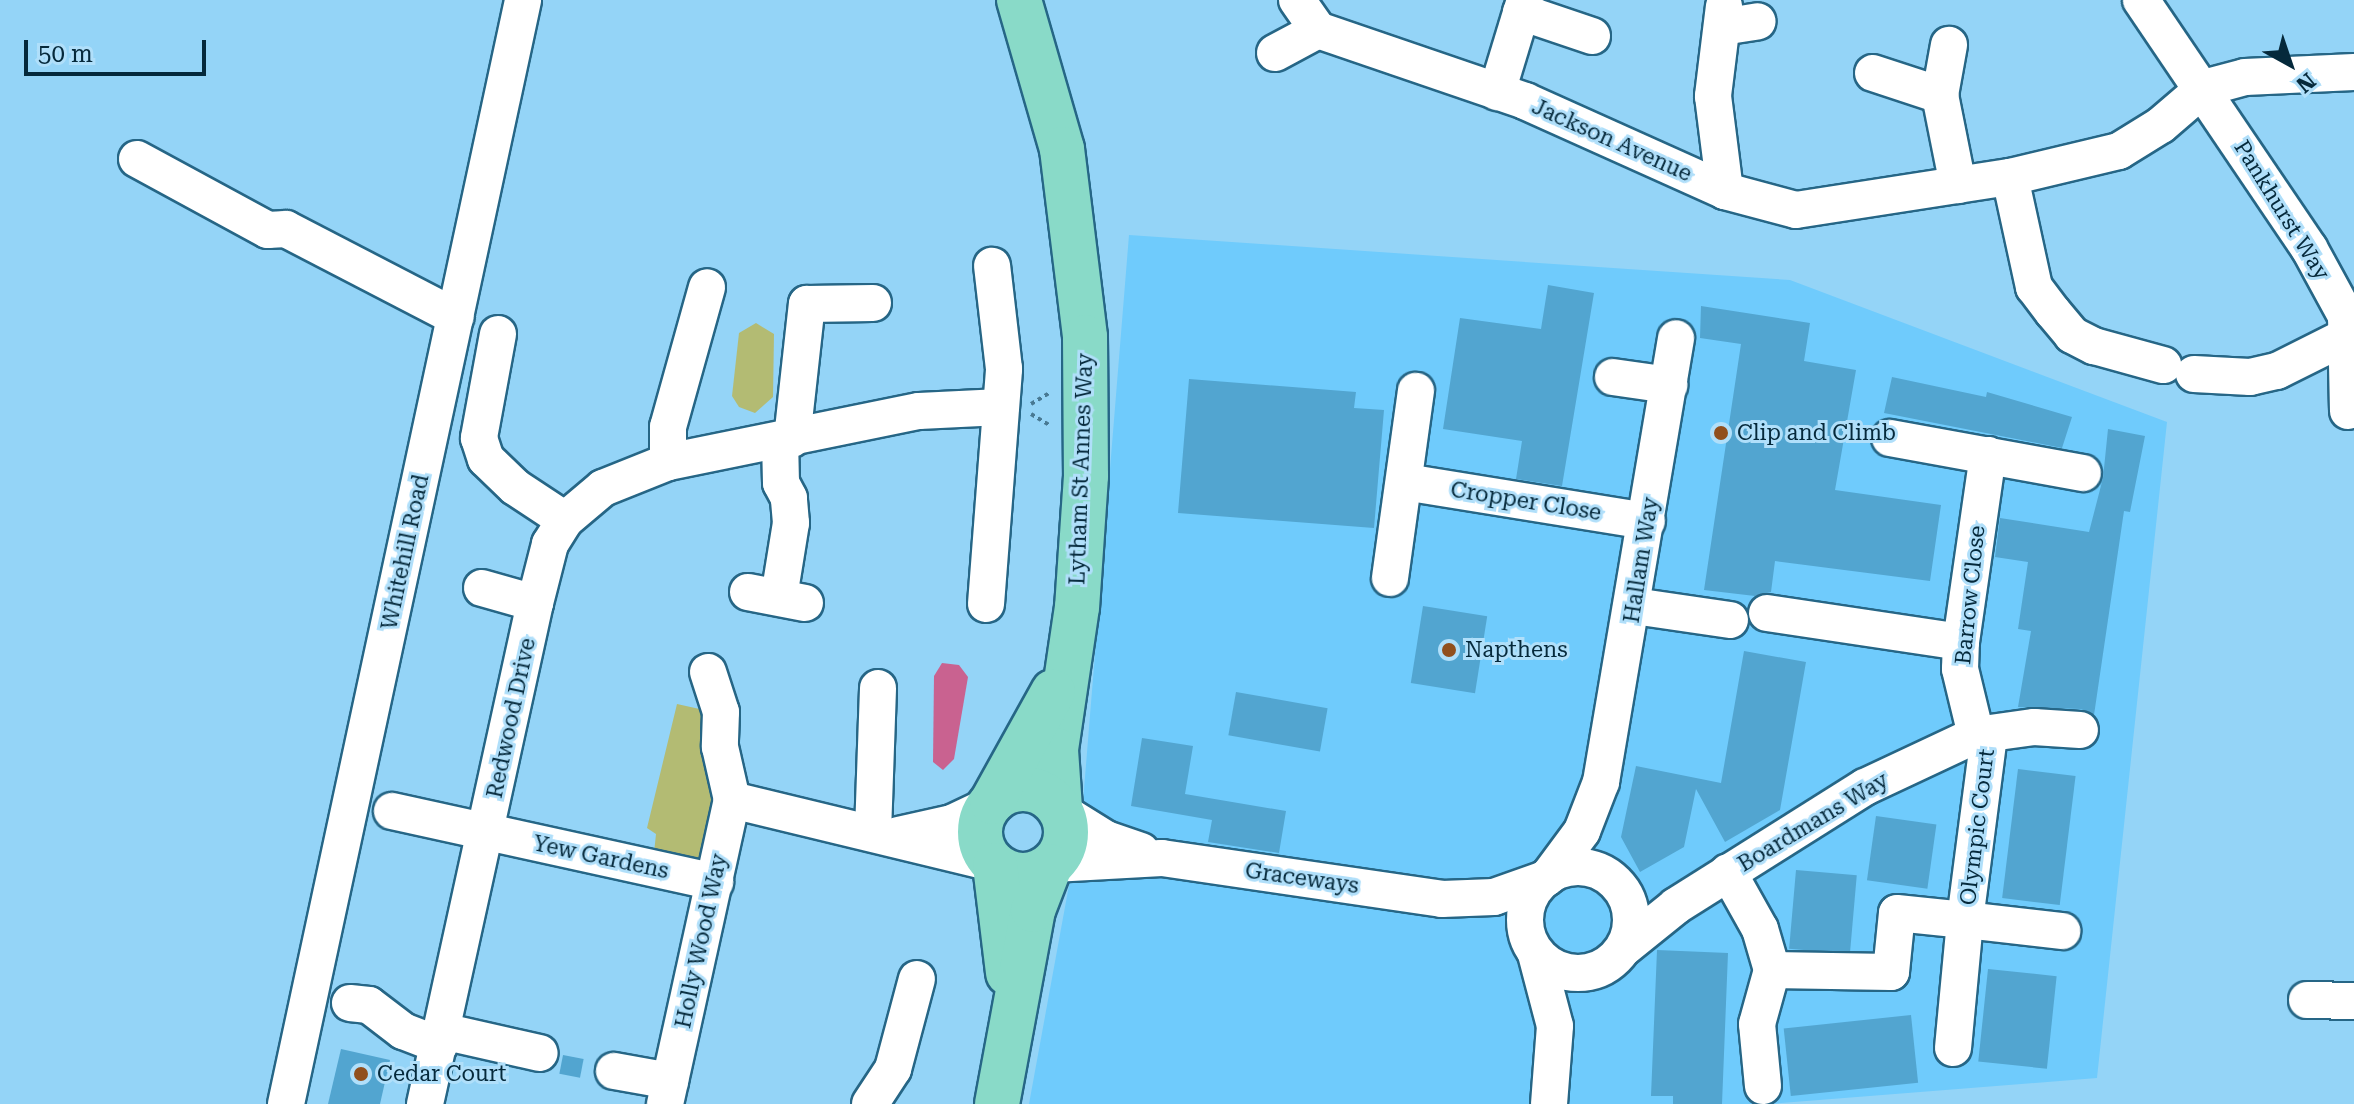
<!DOCTYPE html>
<html>
<head>
<meta charset="utf-8">
<style>
	body { margin:0 }
	#map { position:relative; width:2354px; height:1104px; overflow:hidden; background:#94d4f7; font-family:"Roboto Serif",serif }
	div>[style] { position:absolute }
	.built>* { inset:0; background:#6fcbfc }
	.green>* { inset:0; background:#b3bb73 }
	.water>* { inset:0; background:#c96290 }
	.building>* { inset:0; background:#52a5d0; transform-origin:0 0 }
	.path>* { height:4px; margin-top:-2px; transform-origin:0; background:repeating-linear-gradient(90deg,#487993 0 4px,transparent 0 8px) }
	.roads { filter:drop-shadow(2px 0 #266686) drop-shadow(-2px 0 #266686) drop-shadow(0 2px #266686) drop-shadow(0 -2px #266686) }
	.minor>* { height:36px; margin:-18px; padding:0 18px; transform-origin:18px; border-radius:18px; background:#fff }
	.minor>.ring { margin:-18px; padding:0; box-sizing:content-box; background:none; border:36px solid #fff; border-radius:50% }
	.major>* { height:44px; margin:-22px; padding:0 22px; transform-origin:22px; border-radius:22px; background:#89dac8 }
	.major>.ring { margin:-22px; padding:0; box-sizing:content-box; background:none; border:44px solid #89dac8; border-radius:50% }
	.dots>* { width:22px; height:22px; translate:-50% -50%; box-sizing:border-box; border:4px solid #b0dffa; border-radius:50% }
	span { translate:-50% -50%; white-space:nowrap; text-align:center; line-height:1.15; -webkit-text-stroke:6px #b0dffa; paint-order:stroke }
	.street-label { font-size:22px; color:#05293b }
	.poi-label { font-size:22px; color:#05293b }
	.left { translate:0 -50%; text-align:left }
	.north { position:absolute; left:2250px; top:24px; width:80px; height:80px; -webkit-text-stroke:6px #b0dffa; paint-order:stroke; rotate:140deg; font-size:22px; font-weight:700; line-height:32px; text-align:center; color:#05293b }
	.north::after { content:''; display:block; margin:auto; width:28px; height:36px; background:#05293b; clip-path:polygon(50% 0,100% 100%,50% 72%,0 100%) }
	.scale { position:absolute; left:24px; top:40px; width:182px; height:36px; box-sizing:border-box; border:4px solid #05293b; border-top:0; padding-left:10px; font-size:24px; line-height:28px; white-space:nowrap; color:#05293b; -webkit-text-stroke:6px #b0dffa; paint-order:stroke }
</style>
</head>
<body>
<div id="map">
	<div class="built">
		<i style="clip-path:polygon(1129px 235px,1790px 280px,2167px 422px,2097px 1078px,1769px 1104px,1029px 1104px,1082px 814px)"></i>
	</div>
	<div class="green">
		<i style="clip-path:polygon(756px 323px,774px 334px,773px 397px,755px 413px,739px 407px,732px 396px,739px 333px)"></i>
		<i style="clip-path:polygon(677px 704px,704px 710px,724px 777px,702px 857px,696px 861px,654px 853px,656px 834px,647px 828px)"></i>
	</div>
	<div class="water">
		<i style="clip-path:polygon(942px 663px,959px 665px,968px 677px,954px 759px,943px 770px,933px 762px,934px 676px)"></i>
	</div>
	<div class="building">
		<i style="clip-path:polygon(1548px 285px,1594px 293px,1562px 486px,1516px 479px,1522px 441px,1443px 429px,1460px 318px,1541px 329px)"></i>
		<i style="clip-path:polygon(1701px 306px,1810px 323px,1804px 361px,1856px 370px,1835px 490px,1941px 505px,1930px 581px,1775px 561px,1771px 592px,1755px 596px,1704px 590px,1741px 344px,1700px 338px)"></i>
		<i style="clip-path:polygon(1892px 377px,1986px 397px,1987px 392px,2072px 417px,2062px 448px,1884px 413px)"></i>
		<i style="clip-path:polygon(1189px 379px,1356px 392px,1354px 408px,1384px 410px,1374px 528px,1178px 513px)"></i>
		<i style="clip-path:polygon(2108px 429px,2145px 436px,2130px 512px,2124px 511px,2094px 715px,2081px 709px,2018px 707px,2031px 631px,2018px 629px,2028px 562px,1995px 557px,2000px 518px,2089px 532px,2103px 478px)"></i>
		<i style="left:1423px;top:606px;width:65px;height:78px;rotate:9deg"></i>
		<i style="clip-path:polygon(1744px 651px,1806px 662px,1780px 810px,1725px 842px,1696px 789px,1684px 847px,1640px 872px,1621px 837px,1636px 766px,1721px 783px)"></i>
		<i style="left:1236px;top:692px;width:93px;height:44px;rotate:10deg"></i>
		<i style="clip-path:polygon(1142px 738px,1193px 746px,1185px 794px,1286px 811px,1279px 853px,1208px 842px,1212px 820px,1131px 806px)"></i>
		<i style="left:2018px;top:769px;width:58px;height:130px;rotate:7deg"></i>
		<i style="left:1876px;top:816px;width:61px;height:65px;rotate:8deg"></i>
		<i style="left:1796px;top:870px;width:61px;height:79px;rotate:5deg"></i>
		<i style="clip-path:polygon(1657px 950px,1728px 953px,1722px 1104px,1673px 1104px,1673px 1096px,1651px 1096px)"></i>
		<i style="left:1988px;top:969px;width:69px;height:93px;rotate:6deg"></i>
		<i style="left:1911px;top:1015px;width:68px;height:128px;rotate:84deg"></i>
		<i style="clip-path:polygon(341px 1049px,390px 1060px,380px 1104px,328px 1104px)"></i>
		<i style="left:563px;top:1055px;width:21px;height:19px;rotate:11deg"></i>
	</div>
	<div class="path">
		<i style="left:1031px;top:404px;width:23px;rotate:-31deg"></i>
		<i style="left:1031px;top:414px;width:23px;rotate:31deg"></i>
	</div>
	<div class="roads">
		<div class="minor">
			<i style="left:1297px;top:0;width:37px;rotate:55deg"></i>
			<i style="left:2141px;top:0;width:300px;rotate:55.9deg"></i>
			<i style="left:2309px;top:248px;width:77px;rotate:61.4deg"></i>
			<i style="left:2346px;top:316px;width:95px;rotate:88.8deg"></i>
			<i style="left:1724px;top:6px;width:91px;rotate:97deg"></i>
			<i style="left:1713px;top:96px;width:96px;rotate:82.8deg"></i>
			<i style="left:1521px;top:12px;width:75px;rotate:18.7deg"></i>
			<i style="left:1722px;top:27px;width:36px;rotate:-9deg"></i>
			<i style="left:1275px;top:53px;width:49px;rotate:-28.1deg"></i>
			<i style="left:1318px;top:30px;width:219px;rotate:18.9deg"></i>
			<i style="left:1525px;top:101px;width:219px;rotate:24.2deg"></i>
			<i style="left:1725px;top:191px;width:73px;rotate:15deg"></i>
			<i style="left:1796px;top:210px;width:217px;rotate:-8.8deg"></i>
			<i style="left:2010px;top:177px;width:112px;rotate:-13.4deg"></i>
			<i style="left:2119px;top:151px;width:49px;rotate:-31.8deg"></i>
			<i style="left:2161px;top:125px;width:57px;rotate:-40.7deg"></i>
			<i style="left:2204px;top:88px;width:42px;rotate:-15deg"></i>
			<i style="left:2245px;top:77px;width:109px;rotate:-2.6deg"></i>
			<i style="left:1873px;top:73px;width:71px;rotate:18.2deg"></i>
			<i style="left:1940px;top:95px;width:92px;rotate:78.7deg"></i>
			<i style="left:1497px;top:92px;width:96px;rotate:-73.1deg"></i>
			<i style="left:1940px;top:95px;width:51px;rotate:-79.8deg"></i>
			<i style="left:137px;top:159px;width:149px;rotate:28.5deg"></i>
			<i style="left:268px;top:230px;width:18px;rotate:-3deg"></i>
			<i style="left:286px;top:229px;width:191px;rotate:27.4deg"></i>
			<i style="left:2010px;top:177px;width:113px;rotate:77.7deg"></i>
			<i style="left:2034px;top:287px;width:31px;rotate:53deg"></i>
			<i style="left:2053px;top:312px;width:30px;rotate:50deg"></i>
			<i style="left:2072px;top:335px;width:25px;rotate:27deg"></i>
			<i style="left:2094px;top:346px;width:72px;rotate:15.4deg"></i>
			<i style="left:498px;top:334px;width:106px;rotate:100.4deg"></i>
			<i style="left:479px;top:438px;width:22px;rotate:72deg"></i>
			<i style="left:486px;top:459px;width:40px;rotate:44deg"></i>
			<i style="left:515px;top:487px;width:60px;rotate:33.4deg"></i>
			<i style="left:2194px;top:374px;width:56px;rotate:3.1deg"></i>
			<i style="left:2250px;top:377px;width:28px;rotate:-13deg"></i>
			<i style="left:2277px;top:371px;width:78px;rotate:-26.6deg"></i>
			<i style="left:1613px;top:377px;width:57px;rotate:8.1deg"></i>
			<i style="left:1890px;top:438px;width:196px;rotate:10.3deg"></i>
			<i style="left:792px;top:439px;width:136px;rotate:-83.7deg"></i>
			<i style="left:807px;top:304px;width:66px;rotate:-0.9deg"></i>
			<i style="left:668px;top:462px;width:35px;rotate:-90deg"></i>
			<i style="left:668px;top:427px;width:145px;rotate:-74.4deg"></i>
			<i style="left:1405px;top:482px;width:245px;rotate:9.2deg"></i>
			<i style="left:1390px;top:578px;width:189px;rotate:-82.1deg"></i>
			<i style="left:482px;top:588px;width:55px;rotate:15.8deg"></i>
			<i style="left:748px;top:592px;width:58px;rotate:10.9deg"></i>
			<i style="left:779px;top:597px;width:75px;rotate:-80.8deg"></i>
			<i style="left:791px;top:523px;width:25px;rotate:-95deg"></i>
			<i style="left:789px;top:498px;width:17px;rotate:-118deg"></i>
			<i style="left:781px;top:483px;width:43px;rotate:-91.3deg"></i>
			<i style="left:986px;top:604px;width:236px;rotate:-85.6deg"></i>
			<i style="left:1004px;top:369px;width:104px;rotate:-96.6deg"></i>
			<i style="left:1634px;top:606px;width:97px;rotate:8.3deg"></i>
			<i style="left:1767px;top:613px;width:196px;rotate:8.5deg"></i>
			<i style="left:708px;top:672px;width:42px;rotate:72deg"></i>
			<i style="left:721px;top:712px;width:35px;rotate:92deg"></i>
			<i style="left:720px;top:747px;width:54px;rotate:77.2deg"></i>
			<i style="left:1976px;top:735px;width:68px;rotate:-103.6deg"></i>
			<i style="left:1960px;top:669px;width:27px;rotate:-88deg"></i>
			<i style="left:1961px;top:642px;width:189px;rotate:-81.8deg"></i>
			<i style="left:392px;top:811px;width:331px;rotate:12.4deg"></i>
			<i style="left:1061px;top:811px;width:53px;rotate:31.9deg"></i>
			<i style="left:1106px;top:839px;width:37px;rotate:19deg"></i>
			<i style="left:873px;top:832px;width:144px;rotate:-88deg"></i>
			<i style="left:898px;top:835px;width:55px;rotate:-12.5deg"></i>
			<i style="left:952px;top:823px;width:42px;rotate:-25.3deg"></i>
			<i style="left:1053px;top:864px;width:109px;rotate:-3.2deg"></i>
			<i style="left:1162px;top:858px;width:283px;rotate:8.3deg"></i>
			<i style="left:1442px;top:899px;width:52px;rotate:-2.2deg"></i>
			<i style="left:1494px;top:897px;width:54px;rotate:-19.4deg"></i>
			<i class="ring" style="left:1525px;top:867px;width:70px;height:70px"></i>
			<i style="left:1728px;top:872px;width:65px;rotate:60.7deg"></i>
			<i style="left:1760px;top:929px;width:43px;rotate:73.7deg"></i>
			<i style="left:1772px;top:970px;width:119px;rotate:1deg"></i>
			<i style="left:1891px;top:972px;width:59px;rotate:-84.2deg"></i>
			<i style="left:1897px;top:913px;width:68px;rotate:5.9deg"></i>
			<i style="left:1965px;top:920px;width:188px;rotate:-82.6deg"></i>
			<i style="left:1548px;top:877px;width:57px;rotate:-53.5deg"></i>
			<i style="left:1582px;top:831px;width:53px;rotate:-68.8deg"></i>
			<i style="left:1601px;top:782px;width:450px;rotate:-80.4deg"></i>
			<i style="left:1624px;top:948px;width:67px;rotate:-38.9deg"></i>
			<i style="left:1676px;top:906px;width:223px;rotate:-32.2deg"></i>
			<i style="left:1865px;top:787px;width:123px;rotate:-25.1deg"></i>
			<i style="left:1976px;top:735px;width:59px;rotate:-7.9deg"></i>
			<i style="left:2034px;top:727px;width:46px;rotate:3.7deg"></i>
			<i style="left:1536px;top:954px;width:74px;rotate:75.2deg"></i>
			<i style="left:1555px;top:1026px;width:78px;rotate:94.4deg"></i>
			<i style="left:2307px;top:1000px;width:47px;rotate:1.2deg"></i>
			<i style="left:350px;top:1003px;width:19px;rotate:6deg"></i>
			<i style="left:369px;top:1005px;width:43px;rotate:37.4deg"></i>
			<i style="left:403px;top:1031px;width:39px;rotate:21deg"></i>
			<i style="left:442px;top:1031px;width:100px;rotate:12.7deg"></i>
			<i style="left:1953px;top:1048px;width:129px;rotate:-84.6deg"></i>
			<i style="left:1965px;top:920px;width:98px;rotate:6.5deg"></i>
			<i style="left:614px;top:1071px;width:57px;rotate:10.1deg"></i>
			<i style="left:1763px;top:1086px;width:62px;rotate:-95.5deg"></i>
			<i style="left:1757px;top:1024px;width:56px;rotate:-74.5deg"></i>
			<i style="left:286px;top:1104px;width:1129px;rotate:-77.88deg"></i>
			<i style="left:425px;top:1104px;width:513px;rotate:-77.62deg"></i>
			<i style="left:535px;top:603px;width:61px;rotate:-75.7deg"></i>
			<i style="left:550px;top:544px;width:28px;rotate:-58deg"></i>
			<i style="left:565px;top:520px;width:50px;rotate:-40.1deg"></i>
			<i style="left:603px;top:488px;width:70px;rotate:-21.8deg"></i>
			<i style="left:668px;top:462px;width:256px;rotate:-11.5deg"></i>
			<i style="left:919px;top:411px;width:82px;rotate:-2.8deg"></i>
			<i style="left:665px;top:1104px;width:311px;rotate:-77.6deg"></i>
			<i style="left:732px;top:800px;width:268px;rotate:13.6deg"></i>
			<i style="left:870px;top:1104px;width:42px;rotate:-56.7deg"></i>
			<i style="left:893px;top:1069px;width:93px;rotate:-75.1deg"></i>
		</div>
		<div class="major">
			<i style="left:1019px;top:0;width:155px;rotate:73.9deg"></i>
			<i style="left:1062px;top:149px;width:189px;rotate:83deg"></i>
			<i style="left:1085px;top:337px;width:139px;rotate:89.6deg"></i>
			<i style="left:1086px;top:476px;width:131px;rotate:93.9deg"></i>
			<i style="left:1077px;top:607px;width:145px;rotate:98.4deg"></i>
			<i style="left:1056px;top:750px;width:59px;rotate:86.1deg"></i>
			<i class="ring" style="left:980px;top:789px;width:42px;height:42px"></i>
			<i style="left:992px;top:802px;width:126px;rotate:-61deg"></i>
			<i style="left:995px;top:865px;width:109px;rotate:83.1deg"></i>
			<i style="left:997px;top:1104px;width:197px;rotate:-79.5deg"></i>
			<i style="left:1033px;top:910px;width:47px;rotate:-68.9deg"></i>
		</div>
	</div>
	<div class="dots">
		<i style="left:1721px;top:433px;background:#914f1d"></i>
		<i style="left:1449px;top:650px;background:#914f1d"></i>
		<i style="left:361px;top:1074px;background:#914f1d"></i>
	</div>
	<div class="street-label">
		<span style="left:1612px;top:140px;rotate:24deg">Jackson Avenue</span>
		<span style="left:2282px;top:210px;rotate:58deg">Pankhurst Way</span>
		<span style="left:1081px;top:469px;rotate:-88deg">Lytham St Annes Way</span>
		<span style="left:1526px;top:501px;rotate:9deg">Cropper Close</span>
		<span style="left:405px;top:552px;rotate:-78deg">Whitehill Road</span>
		<span style="left:1641px;top:560px;rotate:-81deg">Hallam Way</span>
		<span style="left:1970px;top:595px;rotate:-84deg">Barrow Close</span>
		<span style="left:511px;top:718px;rotate:-78deg">Redwood Drive</span>
		<span style="left:1813px;top:822px;rotate:-31deg">Boardmans Way</span>
		<span style="left:1977px;top:827px;rotate:-83deg">Olympic Court</span>
		<span style="left:601px;top:857px;rotate:12deg">Yew Gardens</span>
		<span style="left:1302px;top:878px;rotate:8deg">Graceways</span>
		<span style="left:701px;top:941px;rotate:-78deg">Holly Wood Way</span>
	</div>
	<div class="poi-label">
		<span class="left" style="left:1737px;top:433px">Clip and Climb</span>
		<span class="left" style="left:1465px;top:650px">Napthens</span>
		<span class="left" style="left:377px;top:1074px">Cedar Court</span>
	</div>
	<div class="north">N</div>
	<div class="scale">50 m</div>
</div>
</body>
</html>
